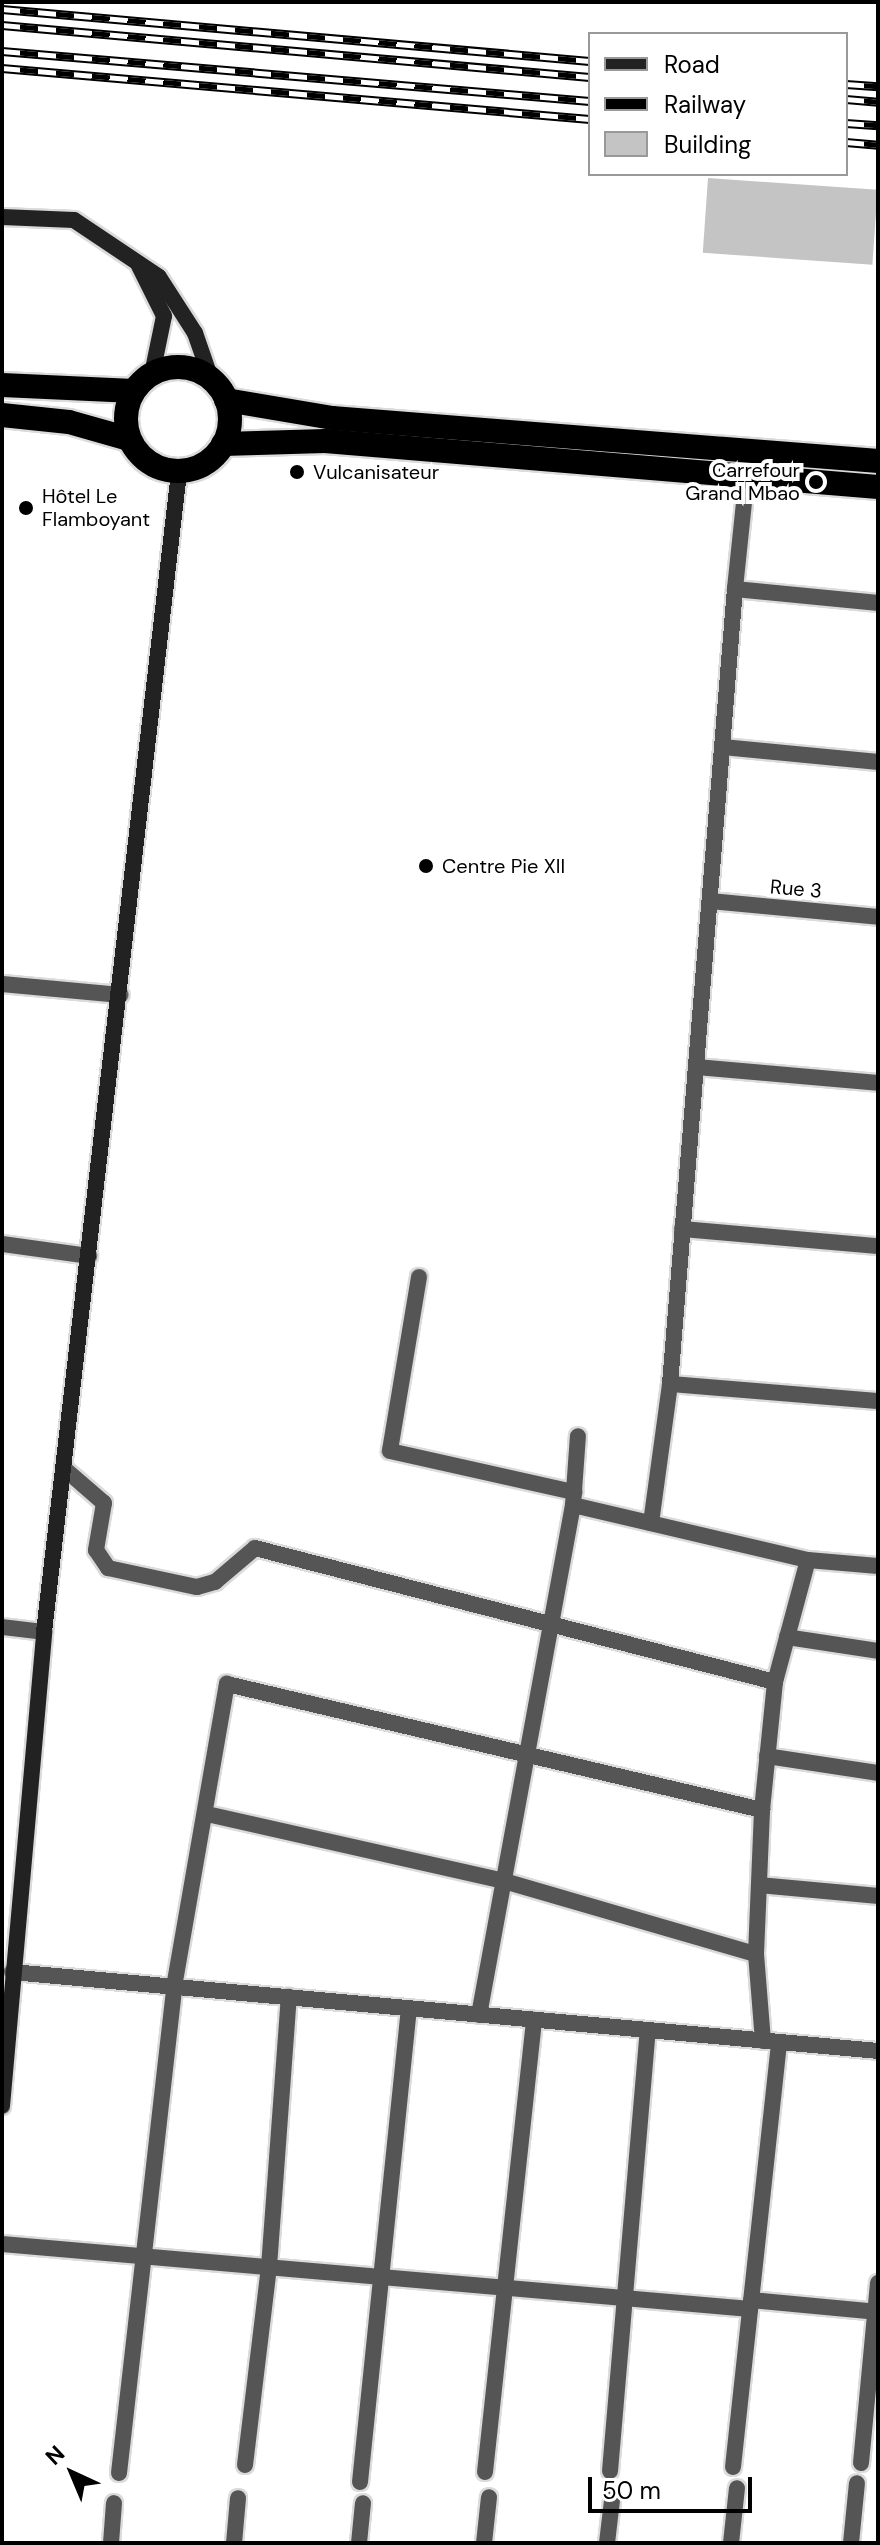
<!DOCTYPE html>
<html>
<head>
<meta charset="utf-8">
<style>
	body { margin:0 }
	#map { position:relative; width:880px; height:2545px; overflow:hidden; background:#fff; font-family:"DM Sans",sans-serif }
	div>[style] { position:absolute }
	.building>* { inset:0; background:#c4c4c4; transform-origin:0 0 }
	.roads { filter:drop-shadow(2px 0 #dbdbdb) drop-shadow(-2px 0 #dbdbdb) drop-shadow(0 2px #dbdbdb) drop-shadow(0 -2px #dbdbdb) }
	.street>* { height:16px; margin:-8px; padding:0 8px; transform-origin:8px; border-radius:8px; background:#555 }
	.secondary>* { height:16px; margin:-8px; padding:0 8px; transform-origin:8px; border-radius:8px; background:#222 }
	.highway>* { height:24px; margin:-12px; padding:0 12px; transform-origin:12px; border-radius:12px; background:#000 }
	.highway>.ring { margin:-12px; padding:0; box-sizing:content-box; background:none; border:24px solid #000; border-radius:50% }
	.rail>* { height:9px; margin-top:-4.5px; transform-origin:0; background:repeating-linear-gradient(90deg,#fff 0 18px,#000 0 36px); box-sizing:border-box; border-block:2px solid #000 }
	.dots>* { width:22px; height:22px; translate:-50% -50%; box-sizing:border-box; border:4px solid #fff; border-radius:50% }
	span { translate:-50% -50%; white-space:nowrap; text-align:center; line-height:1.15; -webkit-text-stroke:8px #fff; paint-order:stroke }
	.poi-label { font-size:20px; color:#000 }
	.right { translate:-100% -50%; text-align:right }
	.left { translate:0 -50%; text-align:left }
	.street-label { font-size:20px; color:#000 }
	.frame { position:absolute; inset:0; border:4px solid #000; pointer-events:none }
	.legend { position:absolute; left:588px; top:32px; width:260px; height:144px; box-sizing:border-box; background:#fff; border:2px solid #999; margin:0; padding:10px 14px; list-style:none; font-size:24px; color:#000 }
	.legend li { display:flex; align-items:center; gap:16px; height:40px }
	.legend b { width:40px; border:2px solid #999 }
	.north { position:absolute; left:32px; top:2433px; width:80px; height:80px; -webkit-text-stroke:6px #fff; paint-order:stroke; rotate:316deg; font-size:22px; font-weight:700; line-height:32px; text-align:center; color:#000 }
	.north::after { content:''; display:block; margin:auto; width:28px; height:36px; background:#000; clip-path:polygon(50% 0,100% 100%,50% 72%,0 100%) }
	.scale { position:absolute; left:588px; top:2477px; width:164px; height:36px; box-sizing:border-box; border:4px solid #000; border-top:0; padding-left:10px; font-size:24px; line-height:28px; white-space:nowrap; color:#000; -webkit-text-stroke:6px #fff; paint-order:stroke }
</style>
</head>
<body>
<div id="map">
	<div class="building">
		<i style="left:708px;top:178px;width:170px;height:75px;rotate:4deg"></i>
	</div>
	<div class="roads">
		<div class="street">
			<i style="left:747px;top:474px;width:116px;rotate:96deg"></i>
			<i style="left:735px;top:589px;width:144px;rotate:5.6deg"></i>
			<i style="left:723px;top:747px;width:156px;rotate:5.5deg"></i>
			<i style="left:710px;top:901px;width:169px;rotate:5.4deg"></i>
			<i style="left:2px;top:984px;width:119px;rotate:5.3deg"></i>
			<i style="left:696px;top:1067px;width:183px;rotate:5deg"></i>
			<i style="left:682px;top:1229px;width:197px;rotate:5deg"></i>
			<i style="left:2px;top:1244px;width:88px;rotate:7.9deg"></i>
			<i style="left:419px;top:1277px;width:176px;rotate:99.5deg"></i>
			<i style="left:390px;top:1451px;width:189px;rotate:12.6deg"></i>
			<i style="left:670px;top:1384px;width:209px;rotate:4.7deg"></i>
			<i style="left:67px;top:1471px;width:49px;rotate:40.9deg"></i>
			<i style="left:104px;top:1503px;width:48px;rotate:99.7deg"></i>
			<i style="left:96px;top:1550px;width:22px;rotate:56deg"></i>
			<i style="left:108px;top:1568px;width:91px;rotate:12.1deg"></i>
			<i style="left:197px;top:1587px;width:19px;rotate:-16deg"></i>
			<i style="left:215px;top:1582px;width:52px;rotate:-40.4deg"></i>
			<i style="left:255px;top:1548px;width:537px;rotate:14.45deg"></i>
			<i style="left:573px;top:1505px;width:241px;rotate:13.2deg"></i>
			<i style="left:808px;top:1560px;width:70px;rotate:4.9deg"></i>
			<i style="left:651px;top:1523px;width:140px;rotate:-82.2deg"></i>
			<i style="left:670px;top:1384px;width:798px;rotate:-85.33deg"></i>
			<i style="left:2px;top:1627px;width:42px;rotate:6.8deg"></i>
			<i style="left:787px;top:1637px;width:92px;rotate:8.7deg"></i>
			<i style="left:767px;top:1756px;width:112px;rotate:8.7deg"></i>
			<i style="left:207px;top:1814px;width:304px;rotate:12.7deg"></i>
			<i style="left:504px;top:1881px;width:262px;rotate:16.2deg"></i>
			<i style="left:759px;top:1885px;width:120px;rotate:5.3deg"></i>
			<i style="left:12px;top:1972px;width:870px;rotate:5.21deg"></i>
			<i style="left:479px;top:2015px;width:519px;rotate:-79.56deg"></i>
			<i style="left:573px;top:1505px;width:69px;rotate:-85.9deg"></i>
			<i style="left:763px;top:2041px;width:87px;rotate:-94.6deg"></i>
			<i style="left:756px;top:1954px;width:144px;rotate:-87.6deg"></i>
			<i style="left:762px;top:1810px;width:129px;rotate:-84.2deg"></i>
			<i style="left:775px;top:1682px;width:126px;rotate:-74.9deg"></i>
			<i style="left:2px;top:2244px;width:751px;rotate:4.97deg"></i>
			<i style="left:751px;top:2300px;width:128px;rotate:5.4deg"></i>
			<i style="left:861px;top:2463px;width:181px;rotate:-84.6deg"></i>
			<i style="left:245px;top:2465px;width:199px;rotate:-83.1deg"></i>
			<i style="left:269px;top:2267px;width:271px;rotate:-85.8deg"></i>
			<i style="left:733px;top:2467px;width:427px;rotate:-83.8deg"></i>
			<i style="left:610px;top:2471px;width:442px;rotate:-85.1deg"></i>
			<i style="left:485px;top:2472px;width:455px;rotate:-83.8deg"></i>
			<i style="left:119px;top:2473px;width:489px;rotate:-83.5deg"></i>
			<i style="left:174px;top:1987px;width:308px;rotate:-80.1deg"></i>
			<i style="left:227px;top:1684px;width:550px;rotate:13.25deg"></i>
			<i style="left:360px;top:2482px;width:476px;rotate:-84.1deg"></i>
			<i style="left:111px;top:2543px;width:40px;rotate:-85.7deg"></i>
			<i style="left:234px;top:2543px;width:45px;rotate:-84.9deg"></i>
			<i style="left:359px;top:2543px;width:40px;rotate:-84.3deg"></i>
			<i style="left:484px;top:2543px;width:46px;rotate:-83.8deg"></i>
			<i style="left:607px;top:2543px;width:51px;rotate:-83.3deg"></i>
			<i style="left:731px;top:2543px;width:55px;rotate:-83.8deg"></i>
			<i style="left:851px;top:2543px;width:60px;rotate:-84.3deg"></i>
		</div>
		<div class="secondary">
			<i style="left:2px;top:217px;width:72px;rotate:2.4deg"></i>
			<i style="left:74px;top:220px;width:102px;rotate:33.8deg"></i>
			<i style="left:159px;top:277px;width:67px;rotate:57.3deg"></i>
			<i style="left:195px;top:333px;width:49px;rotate:70.8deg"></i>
			<i style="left:139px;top:266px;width:56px;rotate:63.4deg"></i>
			<i style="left:164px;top:316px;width:59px;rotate:101.7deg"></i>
			<i style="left:2px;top:2106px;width:476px;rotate:-84.9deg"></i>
			<i style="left:44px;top:1632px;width:1168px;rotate:-83.36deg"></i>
		</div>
		<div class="highway">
			<i class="ring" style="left:126px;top:367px;width:80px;height:80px"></i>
			<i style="left:2px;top:385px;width:132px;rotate:2.6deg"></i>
			<i style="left:226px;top:400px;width:108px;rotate:9.6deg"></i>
			<i style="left:332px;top:418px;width:548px;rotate:4.5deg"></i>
			<i style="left:2px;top:415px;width:67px;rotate:6deg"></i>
			<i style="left:69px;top:422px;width:62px;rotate:15.8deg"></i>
			<i style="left:223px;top:444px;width:102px;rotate:-1.7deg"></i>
			<i style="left:325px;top:441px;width:555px;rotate:4.76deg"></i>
		</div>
	</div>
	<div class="rail">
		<i style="left:2px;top:9px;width:590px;rotate:5.05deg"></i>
		<i style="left:2px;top:25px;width:590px;rotate:5.05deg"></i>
		<i style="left:2px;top:51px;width:590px;rotate:4.86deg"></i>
		<i style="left:2px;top:68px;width:590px;rotate:4.96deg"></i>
		<i style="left:846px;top:84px;width:32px;rotate:4deg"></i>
		<i style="left:846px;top:99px;width:32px;rotate:5deg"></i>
		<i style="left:846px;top:123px;width:32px;rotate:4deg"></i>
		<i style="left:846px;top:142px;width:32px;rotate:5deg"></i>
	</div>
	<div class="dots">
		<i style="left:297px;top:472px;background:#000"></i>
		<i style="left:816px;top:482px;background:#000"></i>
		<i style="left:26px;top:508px;background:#000"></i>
		<i style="left:426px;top:866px;background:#000"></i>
	</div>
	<div class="poi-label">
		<span class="right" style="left:800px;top:482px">Carrefour<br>Grand Mbao</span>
		<span class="left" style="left:313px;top:472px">Vulcanisateur</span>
		<span class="left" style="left:42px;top:508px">Hôtel Le<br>Flamboyant</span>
		<span class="left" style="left:442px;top:866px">Centre Pie XII</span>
	</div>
	<div class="street-label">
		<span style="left:796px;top:889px;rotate:5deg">Rue 3</span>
	</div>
	<div class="frame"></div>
	<ul class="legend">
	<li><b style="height:10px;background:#222"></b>Road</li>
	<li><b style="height:10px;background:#000"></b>Railway</li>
	<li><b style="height:22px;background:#c4c4c4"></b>Building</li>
	</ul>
	<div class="north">N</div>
	<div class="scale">50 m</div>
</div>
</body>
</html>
